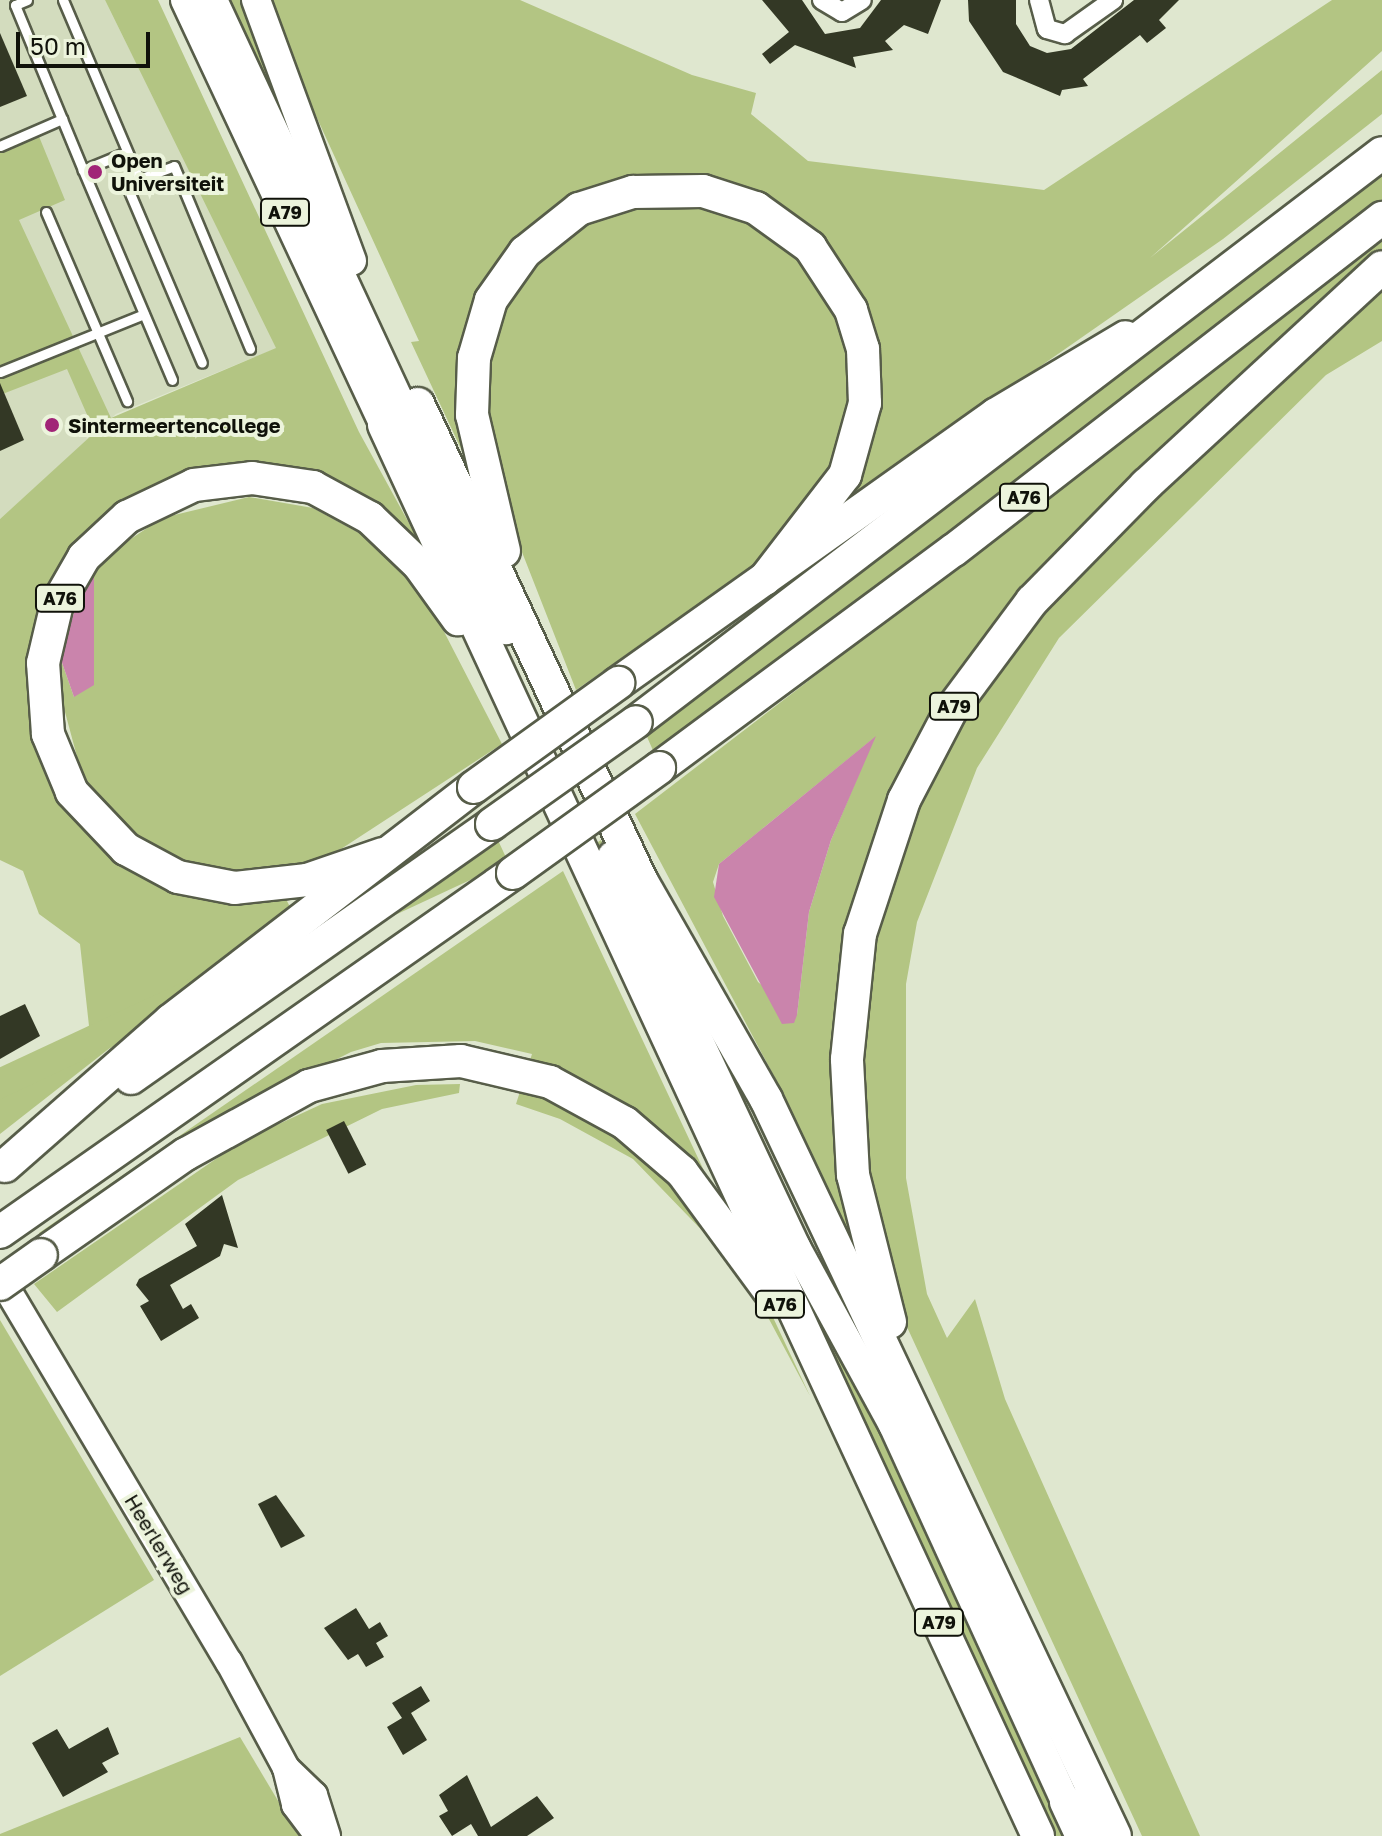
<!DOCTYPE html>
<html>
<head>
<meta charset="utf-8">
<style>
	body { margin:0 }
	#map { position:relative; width:1382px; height:1836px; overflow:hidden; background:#dfe7cf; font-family:"Golos Text",sans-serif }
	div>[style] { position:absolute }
	.built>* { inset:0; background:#d3dcbe }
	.green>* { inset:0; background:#b3c583; transform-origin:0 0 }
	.water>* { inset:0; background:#ca84ac }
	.building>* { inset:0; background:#333825; transform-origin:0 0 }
	.roads { filter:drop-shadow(2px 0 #575d49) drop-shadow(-2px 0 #575d49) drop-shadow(0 2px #575d49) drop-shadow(0 -2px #575d49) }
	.lane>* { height:9px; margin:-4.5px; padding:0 4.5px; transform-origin:4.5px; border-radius:4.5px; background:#fff }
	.street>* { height:18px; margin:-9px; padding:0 9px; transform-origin:9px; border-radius:9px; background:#fff }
	.secondary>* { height:26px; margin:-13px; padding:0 13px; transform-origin:13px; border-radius:13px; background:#fff }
	.primary>* { height:28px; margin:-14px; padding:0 14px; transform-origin:14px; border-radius:14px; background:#fff }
	.highway>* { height:32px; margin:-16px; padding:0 16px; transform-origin:16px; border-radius:16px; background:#fff }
	.bridges { filter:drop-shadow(2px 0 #575d49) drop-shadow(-2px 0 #575d49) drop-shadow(0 2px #575d49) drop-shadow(0 -2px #575d49) }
	.highway-bridge>* { height:32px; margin:-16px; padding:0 16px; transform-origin:16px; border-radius:16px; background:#fff }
	.dots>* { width:22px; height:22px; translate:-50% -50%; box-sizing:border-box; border:4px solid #ecf4dc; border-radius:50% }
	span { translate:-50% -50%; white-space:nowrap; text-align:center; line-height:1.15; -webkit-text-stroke:8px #ecf4dc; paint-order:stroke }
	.shield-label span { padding:2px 6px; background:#ecf4dc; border:2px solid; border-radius:6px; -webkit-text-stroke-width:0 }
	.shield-label { font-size:18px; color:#10120a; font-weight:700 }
	.poi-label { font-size:20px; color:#10120a; font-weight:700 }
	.left { translate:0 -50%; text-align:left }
	.street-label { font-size:20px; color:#10120a }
	.scale { position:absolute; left:16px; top:32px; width:134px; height:36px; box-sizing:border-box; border:4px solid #10120a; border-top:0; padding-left:10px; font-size:24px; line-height:28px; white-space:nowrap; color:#10120a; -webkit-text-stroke:6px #ecf4dc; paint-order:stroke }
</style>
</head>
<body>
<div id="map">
	<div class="built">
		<i style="clip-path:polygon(0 0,105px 0,277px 348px,116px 414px,0 519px)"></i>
	</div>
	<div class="green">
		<i style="clip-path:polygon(105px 0,158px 0,359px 432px,433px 567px,352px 498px,169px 481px,115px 507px,62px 563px,33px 643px,93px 836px,285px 897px,290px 907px,0 1134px,0 1088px,89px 1026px,80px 944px,39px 914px,23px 871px,0 860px,0 519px,105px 423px,92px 426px,67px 369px,0 395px,0 151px,38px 134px,65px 200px,19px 220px,111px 418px,276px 348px)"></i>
		<i style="clip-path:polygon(225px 0,244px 0,293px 135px)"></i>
		<i style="clip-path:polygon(263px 0,520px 0,692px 75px,756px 93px,751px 114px,808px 161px,1044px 190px,1332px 0,1382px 0,1382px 51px,1150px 258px,1382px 70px,1382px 114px,1223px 239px,576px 690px,511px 524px,495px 463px,462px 451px,411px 342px,419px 341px)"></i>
		<i style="clip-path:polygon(1382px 163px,1382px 206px,1119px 413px,655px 755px,644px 730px,931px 519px)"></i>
		<i style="clip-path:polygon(evenodd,1382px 241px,1382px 260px,1042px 578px,846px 931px,835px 1026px,861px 1264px,785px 1097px,635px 814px,1382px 241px,874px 738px,831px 840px,809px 912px,797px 1015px,758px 982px,723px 916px,713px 882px,719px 864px,874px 738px)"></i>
		<i style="clip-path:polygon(1382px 291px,1382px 341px,1326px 375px,1059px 638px,977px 768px,917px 922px,906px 984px,906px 1178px,927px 1294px,947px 1338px,975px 1299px,1005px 1399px,1200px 1836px,1142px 1836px,907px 1327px,885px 1265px,869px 1202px,860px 1007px,882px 891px,939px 753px,1065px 582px)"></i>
		<i style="clip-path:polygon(249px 497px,313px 508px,370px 539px,397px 563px,423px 591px,502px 744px,341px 849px,290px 869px,239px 875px,196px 869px,135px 841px,92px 791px,79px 764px,58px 686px,60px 657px,74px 697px,91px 627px,94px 574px,107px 555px,162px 518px)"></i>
		<i style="left:496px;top:836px;width:29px;height:605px;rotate:65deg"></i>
		<i style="clip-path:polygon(601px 840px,1068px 1836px,1049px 1836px,589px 848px)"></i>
		<i style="clip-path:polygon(563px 871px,810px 1396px,746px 1276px,633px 1159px,560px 1119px,516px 1104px,532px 1054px,475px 1041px,381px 1043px,351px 1052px,250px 1103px,44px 1240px,39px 1233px)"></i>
		<i style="clip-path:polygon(460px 1084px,459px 1093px,382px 1109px,238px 1180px,57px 1312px,34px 1284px,242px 1141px,322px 1104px,416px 1085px)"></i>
		<i style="clip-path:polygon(0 1320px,154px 1580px,0 1676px)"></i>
		<i style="clip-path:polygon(240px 1737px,299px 1836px,0 1836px,0 1834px)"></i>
	</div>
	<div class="water">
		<i style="clip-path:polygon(94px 574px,94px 685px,74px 697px,60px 657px,79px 597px)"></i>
		<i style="clip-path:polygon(876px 736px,831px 840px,809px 912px,797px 1015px,794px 1023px,782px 1024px,714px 897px,719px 864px)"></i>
	</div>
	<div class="building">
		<i style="clip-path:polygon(762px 0,802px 0,825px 34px,860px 28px,881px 0,941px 0,928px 34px,904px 25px,885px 41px,893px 50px,853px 57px,856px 68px,795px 45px,770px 64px,762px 54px,789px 32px)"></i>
		<i style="clip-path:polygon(968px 0,1016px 0,1016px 24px,1030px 46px,1047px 53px,1071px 49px,1134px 0,1179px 0,1159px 20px,1166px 28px,1147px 43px,1140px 35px,1083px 79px,1088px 86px,1062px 90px,1060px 96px,1003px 72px,969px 21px)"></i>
		<i style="clip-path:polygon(0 33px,27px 96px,0 107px)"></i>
		<i style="clip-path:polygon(0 383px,24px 440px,0 451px)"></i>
		<i style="clip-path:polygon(25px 1004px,40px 1036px,0 1059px,0 1016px)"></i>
		<i style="left:344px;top:1121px;width:49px;height:20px;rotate:63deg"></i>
		<i style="clip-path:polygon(222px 1195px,238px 1248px,224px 1244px,220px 1256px,170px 1285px,183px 1309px,191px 1304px,199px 1318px,161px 1341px,140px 1306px,149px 1301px,136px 1285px,139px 1279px,197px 1246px,185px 1224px)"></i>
		<i style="clip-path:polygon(276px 1495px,305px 1536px,281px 1548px,258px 1504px)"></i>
		<i style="clip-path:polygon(356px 1608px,369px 1629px,380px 1622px,388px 1636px,376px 1643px,384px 1657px,366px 1667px,358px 1654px,348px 1660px,324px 1628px)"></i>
		<i style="clip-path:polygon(421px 1686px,430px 1701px,411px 1713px,427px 1740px,403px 1755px,387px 1727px,402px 1718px,392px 1703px)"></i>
		<i style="clip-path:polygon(108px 1727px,119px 1754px,102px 1763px,108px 1772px,63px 1797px,32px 1743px,57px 1729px,69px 1749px)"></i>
		<i style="clip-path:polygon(467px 1775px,491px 1827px,537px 1796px,554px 1818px,527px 1836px,478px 1836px,471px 1824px,452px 1836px,439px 1816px,448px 1811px,439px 1795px)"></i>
	</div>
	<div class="roads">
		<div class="lane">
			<i style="left:27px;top:0;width:13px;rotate:157deg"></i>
			<i style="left:15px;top:5px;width:178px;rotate:67.6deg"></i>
			<i style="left:63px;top:0;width:194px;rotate:67deg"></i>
			<i style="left:139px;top:179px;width:14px;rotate:159deg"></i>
			<i style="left:126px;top:184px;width:194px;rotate:67deg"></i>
			<i style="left:0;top:146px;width:68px;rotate:-23.5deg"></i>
			<i style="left:127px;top:152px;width:48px;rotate:157.8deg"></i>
			<i style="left:83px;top:170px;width:228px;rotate:67deg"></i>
			<i style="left:139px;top:179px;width:37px;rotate:-20deg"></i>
			<i style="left:174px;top:166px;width:198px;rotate:67.4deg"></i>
			<i style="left:46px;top:212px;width:206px;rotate:66.8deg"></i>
			<i style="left:0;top:372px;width:155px;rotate:-21.9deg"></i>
		</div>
		<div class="street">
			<i style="left:822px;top:0;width:23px;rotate:31deg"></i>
			<i style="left:842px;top:12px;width:23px;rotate:-31deg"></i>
			<i style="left:1039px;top:0;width:30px;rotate:75deg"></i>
			<i style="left:1047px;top:29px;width:19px;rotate:16deg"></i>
			<i style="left:1065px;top:34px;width:59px;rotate:-35.3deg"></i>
		</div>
		<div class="secondary">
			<i style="left:0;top:1277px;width:448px;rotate:59.3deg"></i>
			<i style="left:229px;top:1662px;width:120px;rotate:61.7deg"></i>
			<i style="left:286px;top:1768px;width:38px;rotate:76deg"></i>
			<i style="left:295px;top:1805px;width:39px;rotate:53deg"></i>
			<i style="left:286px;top:1768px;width:39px;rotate:44deg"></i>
			<i style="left:314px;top:1795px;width:43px;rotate:72.4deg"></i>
		</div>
		<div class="primary">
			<i style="left:185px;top:0;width:469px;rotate:64.9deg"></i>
			<i style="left:213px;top:0;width:695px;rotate:65.06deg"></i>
			<i style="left:256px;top:0;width:278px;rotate:69.8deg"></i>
			<i style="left:612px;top:856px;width:432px;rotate:64.8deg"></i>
			<i style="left:796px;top:1247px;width:203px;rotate:61.4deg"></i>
			<i style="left:893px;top:1425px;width:415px;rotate:65.4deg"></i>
		</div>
		<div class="highway">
			<i style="left:418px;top:404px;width:526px;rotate:64.9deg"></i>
			<i style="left:641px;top:880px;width:252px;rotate:60.3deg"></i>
			<i style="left:766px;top:1099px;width:815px;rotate:64.66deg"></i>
			<i style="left:384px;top:425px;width:1555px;rotate:65.13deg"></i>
			<i style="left:504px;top:551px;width:140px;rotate:-103.2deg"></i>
			<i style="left:472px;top:415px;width:57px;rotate:-88deg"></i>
			<i style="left:474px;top:358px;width:60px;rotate:-73.7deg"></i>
			<i style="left:491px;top:300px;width:59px;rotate:-54.7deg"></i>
			<i style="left:525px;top:252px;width:69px;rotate:-38.5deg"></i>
			<i style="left:579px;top:209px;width:57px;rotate:-17.5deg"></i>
			<i style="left:633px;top:192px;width:70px;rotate:-0.8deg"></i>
			<i style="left:703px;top:191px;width:56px;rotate:17.8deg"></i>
			<i style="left:756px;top:208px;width:67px;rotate:35.8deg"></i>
			<i style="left:810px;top:247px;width:75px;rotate:56.9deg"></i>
			<i style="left:851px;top:310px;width:41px;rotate:72.9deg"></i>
			<i style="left:863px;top:349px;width:54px;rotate:87.9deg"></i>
			<i style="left:865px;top:403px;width:75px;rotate:105.5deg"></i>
			<i style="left:845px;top:475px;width:131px;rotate:127.6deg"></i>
			<i style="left:618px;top:683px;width:463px;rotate:-35.4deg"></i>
			<i style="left:995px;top:415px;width:152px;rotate:-30.8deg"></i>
			<i style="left:636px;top:722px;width:938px;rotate:-37.33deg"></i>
			<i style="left:659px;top:768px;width:367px;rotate:-36.5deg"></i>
			<i style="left:954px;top:550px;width:542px;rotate:-37.8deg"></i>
			<i style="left:383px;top:854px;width:80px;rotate:161.1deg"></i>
			<i style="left:307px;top:880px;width:72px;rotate:173.7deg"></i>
			<i style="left:235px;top:888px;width:58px;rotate:-169.1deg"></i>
			<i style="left:178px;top:877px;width:59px;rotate:-151.7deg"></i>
			<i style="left:126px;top:849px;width:79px;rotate:-133.5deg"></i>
			<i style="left:72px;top:792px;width:63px;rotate:-112.5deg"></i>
			<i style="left:48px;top:734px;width:71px;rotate:-94deg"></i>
			<i style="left:43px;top:663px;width:61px;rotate:-76.7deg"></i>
			<i style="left:57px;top:604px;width:54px;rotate:-60.1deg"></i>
			<i style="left:84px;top:557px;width:59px;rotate:-42.9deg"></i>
			<i style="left:127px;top:517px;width:74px;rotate:-25.5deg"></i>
			<i style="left:194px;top:485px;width:58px;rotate:-6.9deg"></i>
			<i style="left:252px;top:478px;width:62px;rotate:8.4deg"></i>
			<i style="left:313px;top:487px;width:65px;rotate:28.5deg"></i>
			<i style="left:370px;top:518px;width:68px;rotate:43.8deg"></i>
			<i style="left:419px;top:565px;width:67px;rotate:54.2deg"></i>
			<i style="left:131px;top:1078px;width:441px;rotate:-35.1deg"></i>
			<i style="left:5px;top:1166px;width:220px;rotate:-41.3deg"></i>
			<i style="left:170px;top:1021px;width:384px;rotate:-37.6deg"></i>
			<i style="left:0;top:1232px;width:626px;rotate:-34.98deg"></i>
			<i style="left:41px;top:1255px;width:177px;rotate:-34.9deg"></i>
			<i style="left:186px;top:1154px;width:141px;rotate:-28.9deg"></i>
			<i style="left:309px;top:1086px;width:76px;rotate:-15.3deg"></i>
			<i style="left:382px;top:1066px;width:79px;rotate:-3.6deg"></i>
			<i style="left:461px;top:1061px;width:91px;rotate:13.3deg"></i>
			<i style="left:550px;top:1082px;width:85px;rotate:28.7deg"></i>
			<i style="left:625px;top:1123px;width:75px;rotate:40.7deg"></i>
			<i style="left:682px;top:1172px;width:150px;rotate:53.7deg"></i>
			<i style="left:890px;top:1322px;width:152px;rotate:-104.1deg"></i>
			<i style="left:853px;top:1175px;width:116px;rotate:-93deg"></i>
			<i style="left:847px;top:1059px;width:126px;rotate:-84.1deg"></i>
			<i style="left:860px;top:934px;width:141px;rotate:-71.8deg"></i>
			<i style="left:904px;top:800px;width:102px;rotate:-62.4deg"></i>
			<i style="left:951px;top:710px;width:136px;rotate:-53.4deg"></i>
			<i style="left:1032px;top:601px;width:163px;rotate:-45.5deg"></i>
			<i style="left:1146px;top:485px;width:321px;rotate:-42.7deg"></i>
			<i style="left:1066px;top:1802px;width:38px;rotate:65deg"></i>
		</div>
	</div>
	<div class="bridges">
		<div class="highway-bridge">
			<i style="left:474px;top:787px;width:178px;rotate:-35.8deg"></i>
			<i style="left:492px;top:824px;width:176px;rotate:-35.3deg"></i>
			<i style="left:513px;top:873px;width:180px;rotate:-35.7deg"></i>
			<i style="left:0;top:1284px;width:50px;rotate:-35.3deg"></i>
		</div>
	</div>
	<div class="dots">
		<i style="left:95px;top:172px;background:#a12477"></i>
		<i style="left:52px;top:425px;background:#a12477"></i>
	</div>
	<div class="shield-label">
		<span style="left:285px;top:212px">A79</span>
		<span style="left:1024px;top:497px">A76</span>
		<span style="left:60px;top:598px">A76</span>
		<span style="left:954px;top:706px">A79</span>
		<span style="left:780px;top:1304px">A76</span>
		<span style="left:939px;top:1622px">A79</span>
	</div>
	<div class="poi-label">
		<span class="left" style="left:111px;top:172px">Open<br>Universiteit</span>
		<span class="left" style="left:68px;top:425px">Sintermeertencollege</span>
	</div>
	<div class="street-label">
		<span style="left:159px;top:1544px;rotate:59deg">Heerlerweg</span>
	</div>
	<div class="scale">50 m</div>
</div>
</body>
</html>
